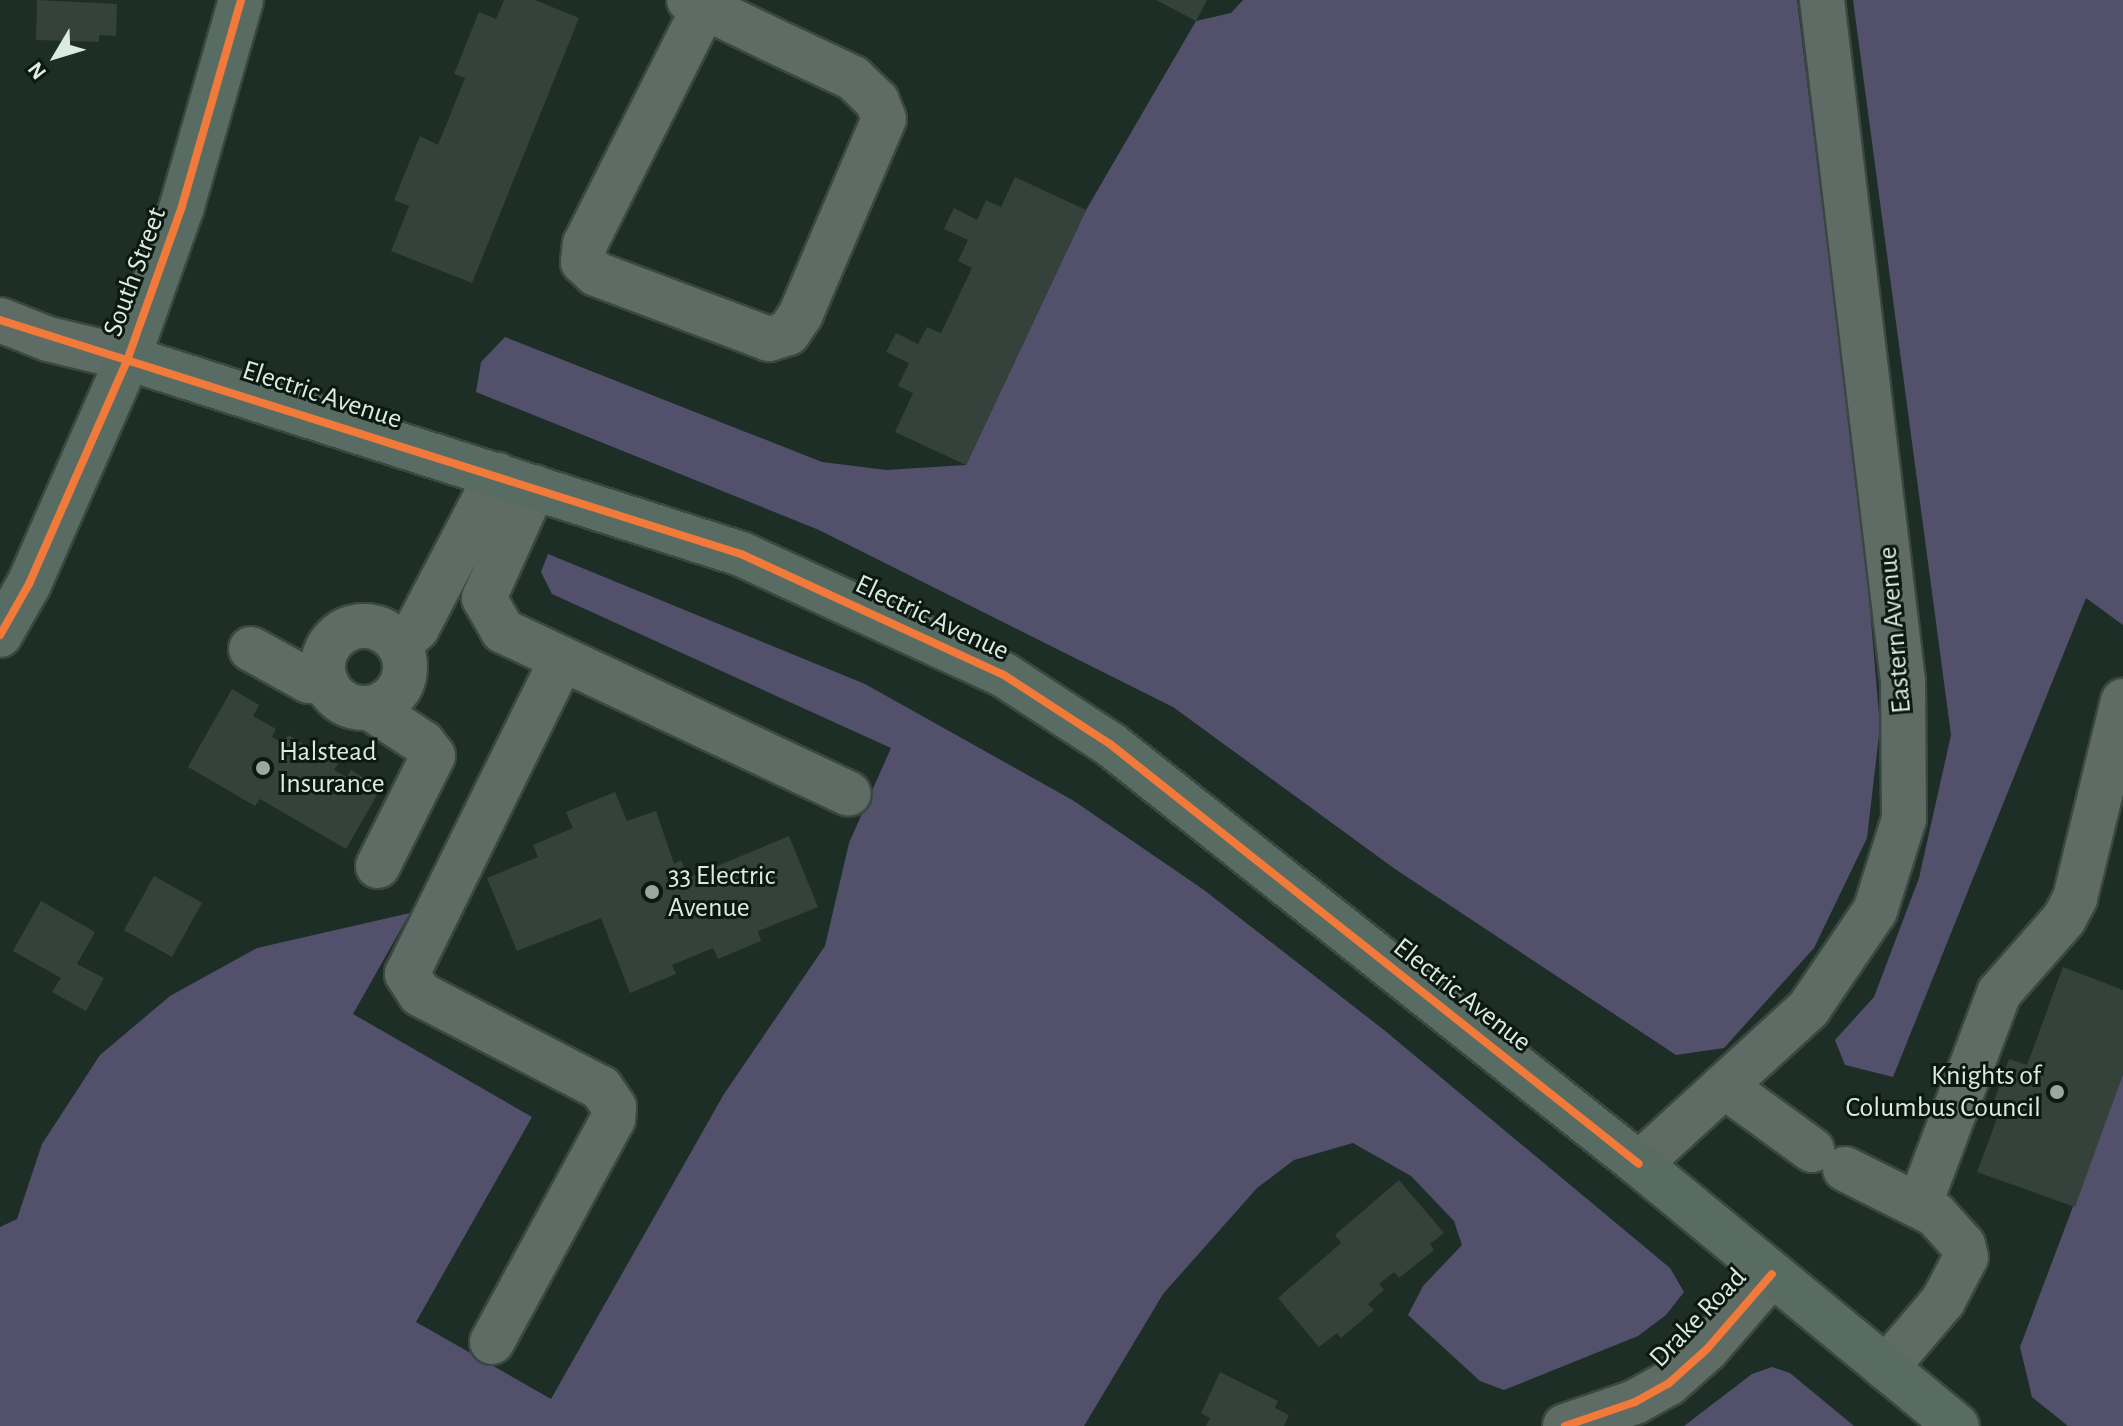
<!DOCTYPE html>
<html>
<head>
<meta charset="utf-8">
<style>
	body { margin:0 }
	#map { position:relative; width:2123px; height:1426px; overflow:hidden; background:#1d2e26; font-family:"Alegreya Sans",sans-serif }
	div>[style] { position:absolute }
	.forest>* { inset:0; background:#53506c }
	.building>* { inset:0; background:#35423b; transform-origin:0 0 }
	.roads { filter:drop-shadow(2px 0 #3a4841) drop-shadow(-2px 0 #3a4841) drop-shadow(0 2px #3a4841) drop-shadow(0 -2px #3a4841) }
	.minor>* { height:44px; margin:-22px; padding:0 22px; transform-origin:22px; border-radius:22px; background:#5f6b65 }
	.minor>.ring { margin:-22px; padding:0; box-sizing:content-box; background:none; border:44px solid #5f6b65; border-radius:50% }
	.major>* { height:44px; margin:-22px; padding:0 22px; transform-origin:22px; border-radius:22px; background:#596c63 }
	.cycleway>* { height:8px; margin:-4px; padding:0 4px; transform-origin:4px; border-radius:4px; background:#f17a3a }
	.dots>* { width:22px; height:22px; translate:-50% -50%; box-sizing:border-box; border:4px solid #0c1812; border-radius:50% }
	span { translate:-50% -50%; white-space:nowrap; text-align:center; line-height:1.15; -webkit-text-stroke:6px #0c1812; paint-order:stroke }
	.street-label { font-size:28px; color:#daebe1 }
	.poi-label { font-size:28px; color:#daebe1 }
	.left { translate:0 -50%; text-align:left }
	.right { translate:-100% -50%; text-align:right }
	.north { position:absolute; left:16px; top:16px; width:80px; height:80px; -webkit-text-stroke:6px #0c1812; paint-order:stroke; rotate:232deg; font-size:22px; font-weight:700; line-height:32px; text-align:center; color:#daebe1 }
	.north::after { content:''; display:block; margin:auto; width:28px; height:36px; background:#daebe1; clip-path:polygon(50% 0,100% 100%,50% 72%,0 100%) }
</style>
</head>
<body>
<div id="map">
	<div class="forest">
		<i style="clip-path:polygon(1243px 0,1797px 0,1866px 561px,1880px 727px,1867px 838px,1814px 948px,1724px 1048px,1676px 1055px,1395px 869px,1173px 707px,819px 530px,476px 392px,481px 362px,505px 337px,822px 462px,886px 470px,966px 465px,1086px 210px,1196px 21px,1231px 13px)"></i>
		<i style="clip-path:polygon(1853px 0,2123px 0,2123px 625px,2086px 598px,1893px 1077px,1845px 1065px,1835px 1040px,1874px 997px,1919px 878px,1951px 735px)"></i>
		<i style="clip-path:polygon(548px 554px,865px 684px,1074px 801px,1204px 890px,1384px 1030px,1670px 1268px,1684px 1292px,1666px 1315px,1638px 1336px,1504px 1390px,1480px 1381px,1408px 1315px,1423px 1286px,1462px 1245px,1454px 1221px,1411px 1176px,1353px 1143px,1294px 1160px,1257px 1188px,1163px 1294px,1084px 1426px,0 1426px,0 1227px,17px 1219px,42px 1144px,100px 1055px,170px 996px,257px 948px,410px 913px,353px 1014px,532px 1117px,416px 1322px,551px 1399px,724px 1094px,825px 946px,849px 843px,891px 748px,552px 594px,541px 572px)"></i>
		<i style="clip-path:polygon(2123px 1074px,2123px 1426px,2068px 1426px,2032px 1397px,2020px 1347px)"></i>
		<i style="clip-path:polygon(1772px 1367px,1790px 1373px,1854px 1426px,1684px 1426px,1752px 1374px)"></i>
	</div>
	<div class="building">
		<i style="clip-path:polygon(37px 0,117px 4px,116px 36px,99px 35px,99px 42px,36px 40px)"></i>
		<i style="clip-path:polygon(504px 0,535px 0,579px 18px,472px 283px,391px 251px,409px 206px,394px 200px,420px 136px,438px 145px,465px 78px,454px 74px,479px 12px,496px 19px)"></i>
		<i style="clip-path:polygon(1156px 0,1207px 0,1196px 21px)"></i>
		<i style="clip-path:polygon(1015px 177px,1086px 210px,966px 465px,895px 432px,913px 393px,898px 386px,909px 363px,886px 352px,896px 333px,918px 344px,927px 327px,941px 333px,972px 268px,958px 261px,968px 240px,944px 229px,954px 208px,977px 220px,986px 200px,1001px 207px)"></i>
		<i style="clip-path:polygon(232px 689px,259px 705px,253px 716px,276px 729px,272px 737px,283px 743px,288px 735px,338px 764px,334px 770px,347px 777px,351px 770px,381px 788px,346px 849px,260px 799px,255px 806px,188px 767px)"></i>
		<i style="clip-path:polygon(615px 792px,627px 821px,656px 811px,674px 864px,681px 860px,688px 878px,789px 836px,818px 907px,758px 931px,761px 941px,718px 959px,713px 948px,672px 965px,676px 974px,630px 993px,601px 918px,517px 951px,487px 878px,538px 857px,533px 845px,573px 828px,566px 812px)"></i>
		<i style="left:154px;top:876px;width:55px;height:62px;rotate:29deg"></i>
		<i style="clip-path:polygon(41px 901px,95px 932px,77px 964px,104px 978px,86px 1011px,52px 992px,61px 978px,13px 951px)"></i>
		<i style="clip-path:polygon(2063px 967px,2123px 990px,2123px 1074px,2075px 1207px,1977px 1172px,1999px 1113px,1991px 1109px,2009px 1059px,2027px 1065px)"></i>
		<i style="clip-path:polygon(1399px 1180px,1444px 1233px,1430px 1244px,1434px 1250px,1399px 1278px,1394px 1272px,1379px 1284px,1384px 1290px,1368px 1304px,1374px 1310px,1341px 1338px,1337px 1333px,1319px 1347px,1278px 1298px,1341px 1243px,1335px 1235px)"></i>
		<i style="clip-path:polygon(1220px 1372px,1278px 1401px,1275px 1408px,1289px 1415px,1284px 1426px,1206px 1426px,1210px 1418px,1201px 1413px)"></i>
	</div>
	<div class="roads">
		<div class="minor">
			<i style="left:689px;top:0;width:17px;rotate:25deg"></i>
			<i style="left:704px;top:7px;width:71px;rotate:25.8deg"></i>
			<i style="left:768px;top:38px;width:94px;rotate:25.2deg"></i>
			<i style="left:853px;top:78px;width:33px;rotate:44deg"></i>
			<i style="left:877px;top:101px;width:19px;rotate:69deg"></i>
			<i style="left:884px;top:119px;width:212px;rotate:113.1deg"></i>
			<i style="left:801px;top:314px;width:23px;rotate:124deg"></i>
			<i style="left:788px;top:333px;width:20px;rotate:162deg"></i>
			<i style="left:769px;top:339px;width:185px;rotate:-159.4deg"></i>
			<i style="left:596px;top:274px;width:18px;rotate:-137deg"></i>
			<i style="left:583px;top:262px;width:18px;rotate:-84deg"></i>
			<i style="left:585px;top:244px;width:265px;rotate:-63.3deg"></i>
			<i style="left:0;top:320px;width:52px;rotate:21.6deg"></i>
			<i style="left:48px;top:339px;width:82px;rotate:13.4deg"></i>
			<i style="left:534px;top:487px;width:122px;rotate:114.2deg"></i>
			<i style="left:484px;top:598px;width:38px;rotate:60deg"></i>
			<i style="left:503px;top:631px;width:382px;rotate:25.2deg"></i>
			<i class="ring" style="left:323px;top:626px;width:38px;height:38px"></i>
			<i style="left:399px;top:645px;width:25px;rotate:-43deg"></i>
			<i style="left:417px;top:628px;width:173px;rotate:-62.4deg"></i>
			<i style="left:251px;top:649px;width:66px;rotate:28.9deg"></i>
			<i style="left:309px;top:681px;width:17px;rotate:3deg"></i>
			<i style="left:370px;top:708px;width:64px;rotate:33.4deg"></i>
			<i style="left:423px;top:743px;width:16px;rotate:52deg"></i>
			<i style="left:433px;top:756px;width:123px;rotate:116.6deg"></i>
			<i style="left:1724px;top:1086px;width:109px;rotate:36deg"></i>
			<i style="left:1639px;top:1164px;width:231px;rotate:-42.5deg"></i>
			<i style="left:1809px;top:1008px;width:117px;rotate:-55.8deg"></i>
			<i style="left:1875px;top:911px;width:96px;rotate:-72.5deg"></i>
			<i style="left:1904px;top:819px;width:138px;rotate:-90.4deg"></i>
			<i style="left:1903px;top:681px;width:686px;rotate:-96.78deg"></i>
			<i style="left:1845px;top:1169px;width:101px;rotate:26.6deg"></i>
			<i style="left:1935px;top:1214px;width:42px;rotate:47.9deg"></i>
			<i style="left:1963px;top:1245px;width:12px;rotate:76deg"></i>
			<i style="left:1966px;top:1257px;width:50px;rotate:117.6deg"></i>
			<i style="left:1943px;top:1301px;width:88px;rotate:130.4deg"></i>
			<i style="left:1919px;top:1206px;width:228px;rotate:-69.4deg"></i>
			<i style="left:1999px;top:993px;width:98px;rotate:-48.7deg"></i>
			<i style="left:2064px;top:919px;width:24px;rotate:-62deg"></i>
			<i style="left:2075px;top:898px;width:203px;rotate:-76.3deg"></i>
			<i style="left:492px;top:1342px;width:254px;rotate:-61.5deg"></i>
			<i style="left:613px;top:1119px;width:12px;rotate:-85deg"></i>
			<i style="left:614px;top:1107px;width:23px;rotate:-124deg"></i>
			<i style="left:601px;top:1088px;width:204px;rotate:-152.6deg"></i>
			<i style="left:420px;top:994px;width:24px;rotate:-123deg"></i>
			<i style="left:407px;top:974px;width:349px;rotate:-63.8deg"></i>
			<i style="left:1565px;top:1426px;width:74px;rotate:-18.9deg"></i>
			<i style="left:1635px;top:1402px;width:38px;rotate:-29deg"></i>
			<i style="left:1668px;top:1384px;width:52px;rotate:-41.9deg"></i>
			<i style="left:1707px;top:1349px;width:99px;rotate:-49.1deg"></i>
		</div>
		<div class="major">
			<i style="left:128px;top:358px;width:644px;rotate:17.73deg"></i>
			<i style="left:741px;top:554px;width:289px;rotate:24.7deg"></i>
			<i style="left:1004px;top:675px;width:126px;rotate:33.1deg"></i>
			<i style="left:1110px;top:744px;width:675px;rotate:38.45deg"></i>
			<i style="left:1639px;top:1164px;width:412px;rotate:39.5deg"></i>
			<i style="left:0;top:635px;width:59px;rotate:-60.4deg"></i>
			<i style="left:29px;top:584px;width:247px;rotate:-66.3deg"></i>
			<i style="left:128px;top:358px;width:161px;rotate:-70.4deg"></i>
			<i style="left:182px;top:206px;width:214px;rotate:-74deg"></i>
		</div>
	</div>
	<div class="cycleway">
		<i style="left:0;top:320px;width:777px;rotate:17.53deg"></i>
		<i style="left:741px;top:554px;width:289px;rotate:24.7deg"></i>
		<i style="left:1004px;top:675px;width:126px;rotate:33.1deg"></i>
		<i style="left:1110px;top:744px;width:675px;rotate:38.45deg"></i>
		<i style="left:0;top:635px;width:59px;rotate:-60.4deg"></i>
		<i style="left:29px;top:584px;width:247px;rotate:-66.3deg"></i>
		<i style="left:128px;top:358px;width:161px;rotate:-70.4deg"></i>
		<i style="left:182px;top:206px;width:214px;rotate:-74deg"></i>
		<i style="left:1565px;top:1426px;width:74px;rotate:-18.9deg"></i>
		<i style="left:1635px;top:1402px;width:38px;rotate:-29deg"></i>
		<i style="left:1668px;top:1384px;width:52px;rotate:-41.9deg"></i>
		<i style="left:1707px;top:1349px;width:99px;rotate:-49.1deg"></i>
	</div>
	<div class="dots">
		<i style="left:263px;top:768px;background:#98a9a0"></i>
		<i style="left:652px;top:892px;background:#98a9a0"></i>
		<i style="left:2057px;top:1092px;background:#98a9a0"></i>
	</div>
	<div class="street-label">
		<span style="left:135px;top:272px;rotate:-70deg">South Street</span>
		<span style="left:322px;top:395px;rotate:18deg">Electric Avenue</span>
		<span style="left:932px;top:618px;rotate:25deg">Electric Avenue</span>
		<span style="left:1895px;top:630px;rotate:-95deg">Eastern Avenue</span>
		<span style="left:1462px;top:995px;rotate:38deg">Electric Avenue</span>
		<span style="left:1698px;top:1318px;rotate:-46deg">Drake Road</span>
	</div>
	<div class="poi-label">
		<span class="left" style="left:279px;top:768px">Halstead<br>Insurance</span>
		<span class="left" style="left:668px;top:892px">33 Electric<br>Avenue</span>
		<span class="right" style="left:2041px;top:1092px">Knights of<br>Columbus Council</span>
	</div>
	<div class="north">N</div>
</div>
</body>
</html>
